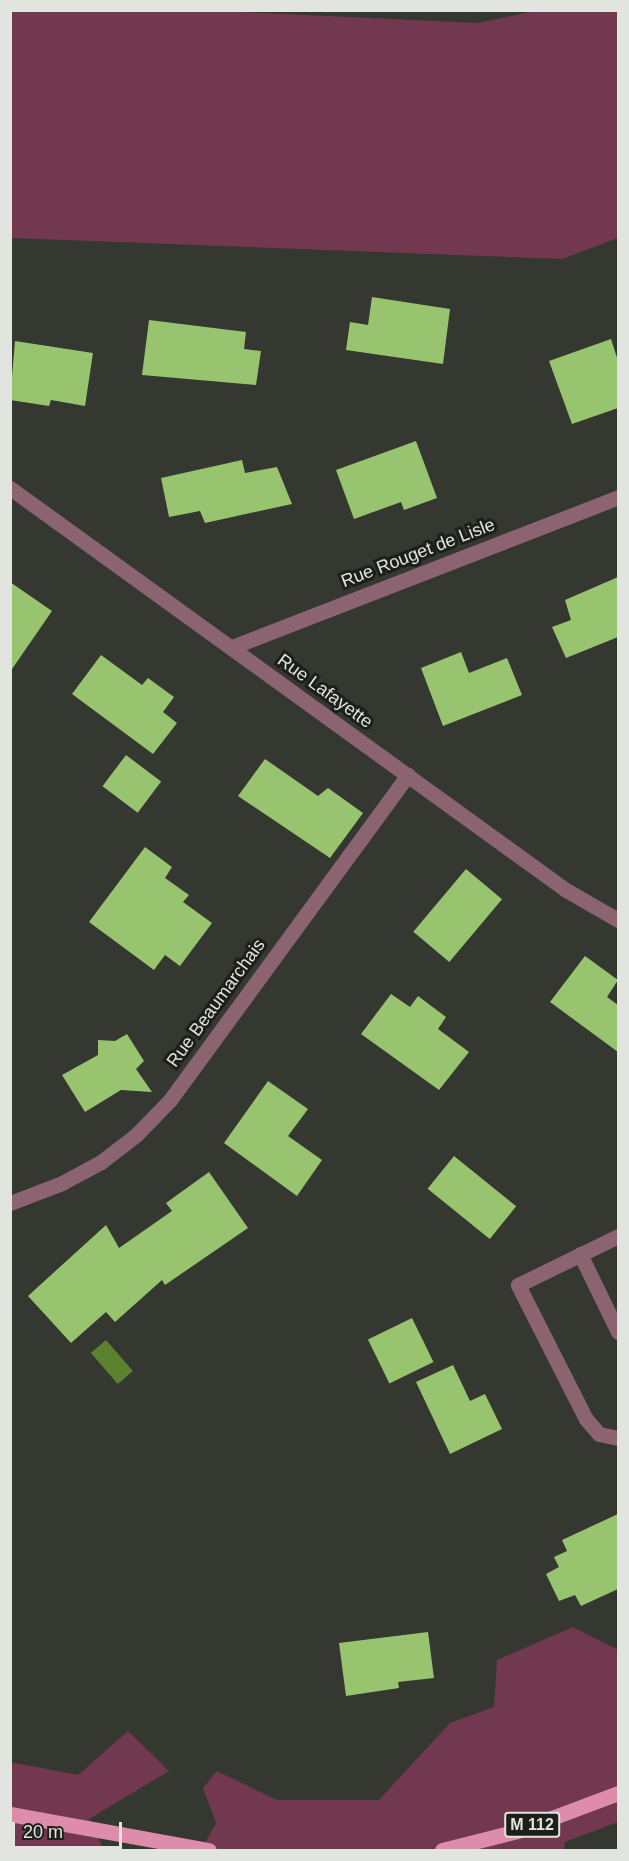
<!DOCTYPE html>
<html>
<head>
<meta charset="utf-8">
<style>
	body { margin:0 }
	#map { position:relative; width:629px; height:1861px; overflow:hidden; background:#343830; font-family:Helvetica,sans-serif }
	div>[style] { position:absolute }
	.green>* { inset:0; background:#71384f }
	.water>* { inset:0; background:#5b832f; transform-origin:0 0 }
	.building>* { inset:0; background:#98c46f; transform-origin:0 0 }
	.service>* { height:15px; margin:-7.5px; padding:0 7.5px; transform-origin:7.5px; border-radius:7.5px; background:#8b6371 }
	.minor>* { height:15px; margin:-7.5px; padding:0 7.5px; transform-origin:7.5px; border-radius:7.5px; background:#8b6371 }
	.primary>* { height:15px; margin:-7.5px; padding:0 7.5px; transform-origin:7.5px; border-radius:7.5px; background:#dd8caa }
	span { translate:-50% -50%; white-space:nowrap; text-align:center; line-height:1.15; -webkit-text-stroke:6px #1d1f1b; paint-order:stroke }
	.shield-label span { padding:2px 4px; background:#1d1f1b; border:2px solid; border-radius:4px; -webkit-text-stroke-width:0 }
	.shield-label { font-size:16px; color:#e1e4df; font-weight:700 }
	.street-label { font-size:18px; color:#e1e4df }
	.frame { position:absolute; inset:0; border:12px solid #e1e4df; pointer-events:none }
	.scale { position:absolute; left:12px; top:1822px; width:110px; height:27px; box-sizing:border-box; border:3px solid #e1e4df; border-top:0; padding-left:8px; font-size:18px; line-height:21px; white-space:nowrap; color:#e1e4df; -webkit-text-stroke:4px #1d1f1b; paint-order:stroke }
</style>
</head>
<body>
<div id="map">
	<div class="green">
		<i style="clip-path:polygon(11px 10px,220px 11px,477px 23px,535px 11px,618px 11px,618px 238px,562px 259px,11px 238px)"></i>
		<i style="clip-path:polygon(573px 1627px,618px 1650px,618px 1822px,565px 1842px,564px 1850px,201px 1850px,216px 1823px,203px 1788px,217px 1771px,277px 1800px,379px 1800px,450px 1723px,494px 1707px,497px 1660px)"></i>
		<i style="clip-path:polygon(128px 1731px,169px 1771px,89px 1819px,104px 1850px,11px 1850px,10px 1762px,78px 1775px)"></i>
	</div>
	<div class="water">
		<i style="left:106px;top:1340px;width:41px;height:20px;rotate:49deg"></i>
	</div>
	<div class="building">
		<i style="clip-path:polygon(372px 297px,450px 309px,443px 364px,346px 350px,350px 322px,368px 325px)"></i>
		<i style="clip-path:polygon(149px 320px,246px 332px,244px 349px,261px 351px,256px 385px,142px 375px)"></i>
		<i style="clip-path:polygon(611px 339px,618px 361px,618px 408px,572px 424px,549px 361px)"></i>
		<i style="clip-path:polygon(15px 341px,93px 353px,85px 406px,51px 400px,49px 406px,10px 400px)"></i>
		<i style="clip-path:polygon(416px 441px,437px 498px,404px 510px,401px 502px,354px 519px,336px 470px)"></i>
		<i style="clip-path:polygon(242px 460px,245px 473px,277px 467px,292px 504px,205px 523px,200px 511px,169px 517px,161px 478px)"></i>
		<i style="clip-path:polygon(618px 577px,618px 637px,566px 658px,552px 627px,571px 620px,565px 600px)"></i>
		<i style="clip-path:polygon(10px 582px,52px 611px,10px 672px)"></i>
		<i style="clip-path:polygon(461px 652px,469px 673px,507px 658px,522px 695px,443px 726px,421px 668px)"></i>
		<i style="clip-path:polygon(101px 655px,142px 685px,148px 678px,174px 697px,163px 712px,177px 723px,153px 754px,72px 694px)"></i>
		<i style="left:126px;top:755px;width:44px;height:39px;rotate:37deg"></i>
		<i style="clip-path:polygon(265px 759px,318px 796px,328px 788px,363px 813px,330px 858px,238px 796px)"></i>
		<i style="clip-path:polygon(145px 847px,172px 867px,165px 878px,189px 895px,183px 902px,212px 923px,180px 966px,165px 955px,154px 970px,89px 922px)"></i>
		<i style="left:466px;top:869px;width:47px;height:82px;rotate:40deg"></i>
		<i style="clip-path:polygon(585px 956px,618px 980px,607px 997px,618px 1005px,618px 1052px,550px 1002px)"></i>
		<i style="clip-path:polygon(391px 994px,410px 1007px,418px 996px,446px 1017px,438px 1029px,469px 1052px,439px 1090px,361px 1034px)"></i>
		<i style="clip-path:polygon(127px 1034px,144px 1061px,136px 1069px,152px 1092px,121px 1090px,85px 1112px,62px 1075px,98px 1055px,98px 1040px,115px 1041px)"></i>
		<i style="clip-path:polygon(268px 1081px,308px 1109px,288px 1136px,322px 1160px,297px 1196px,224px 1143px)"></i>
		<i style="left:454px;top:1156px;width:80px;height:42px;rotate:39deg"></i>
		<i style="clip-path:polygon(209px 1172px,248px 1228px,165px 1285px,162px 1280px,115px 1322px,106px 1312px,71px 1343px,28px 1296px,106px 1225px,119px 1248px,172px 1211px,166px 1203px)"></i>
		<i style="left:412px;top:1318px;width:49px;height:49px;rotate:64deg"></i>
		<i style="clip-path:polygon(453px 1365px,470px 1401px,485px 1394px,502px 1429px,450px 1454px,416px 1382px)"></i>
		<i style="clip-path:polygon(618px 1514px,618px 1589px,581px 1606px,575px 1595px,559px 1601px,546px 1574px,559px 1567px,554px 1557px,567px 1551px,562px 1540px)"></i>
		<i style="clip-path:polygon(428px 1632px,434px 1678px,398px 1682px,399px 1688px,346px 1696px,339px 1643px)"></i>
	</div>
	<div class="service">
		<i style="left:580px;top:1254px;width:87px;rotate:64deg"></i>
		<i style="left:518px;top:1285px;width:150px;rotate:63.1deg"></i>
		<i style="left:586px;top:1419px;width:20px;rotate:49deg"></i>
		<i style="left:599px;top:1434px;width:19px;rotate:12deg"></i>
	</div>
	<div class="minor">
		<i style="left:10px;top:488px;width:686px;rotate:35.87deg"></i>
		<i style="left:566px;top:890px;width:60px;rotate:30deg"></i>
		<i style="left:232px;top:647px;width:414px;rotate:-21.2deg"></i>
		<i style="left:10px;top:1203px;width:56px;rotate:-21deg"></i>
		<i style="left:62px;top:1183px;width:44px;rotate:-28.3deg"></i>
		<i style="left:101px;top:1162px;width:44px;rotate:-37.6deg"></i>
		<i style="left:136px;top:1135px;width:49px;rotate:-45.8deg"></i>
		<i style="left:170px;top:1100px;width:403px;rotate:-53.8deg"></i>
		<i style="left:518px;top:1285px;width:111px;rotate:-26.1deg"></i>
	</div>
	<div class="primary">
		<i style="left:10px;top:1814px;width:202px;rotate:10.3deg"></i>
		<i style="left:442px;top:1850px;width:77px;rotate:-14.2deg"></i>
		<i style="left:517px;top:1831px;width:108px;rotate:-20.6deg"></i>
	</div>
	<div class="shield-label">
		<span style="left:532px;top:1825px">M 112</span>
	</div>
	<div class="street-label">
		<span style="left:418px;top:553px;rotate:-21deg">Rue Rouget de Lisle</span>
		<span style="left:325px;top:691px;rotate:36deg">Rue Lafayette</span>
		<span style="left:216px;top:1003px;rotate:-54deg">Rue Beaumarchais</span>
	</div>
	<div class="frame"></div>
	<div class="scale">20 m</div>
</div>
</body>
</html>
